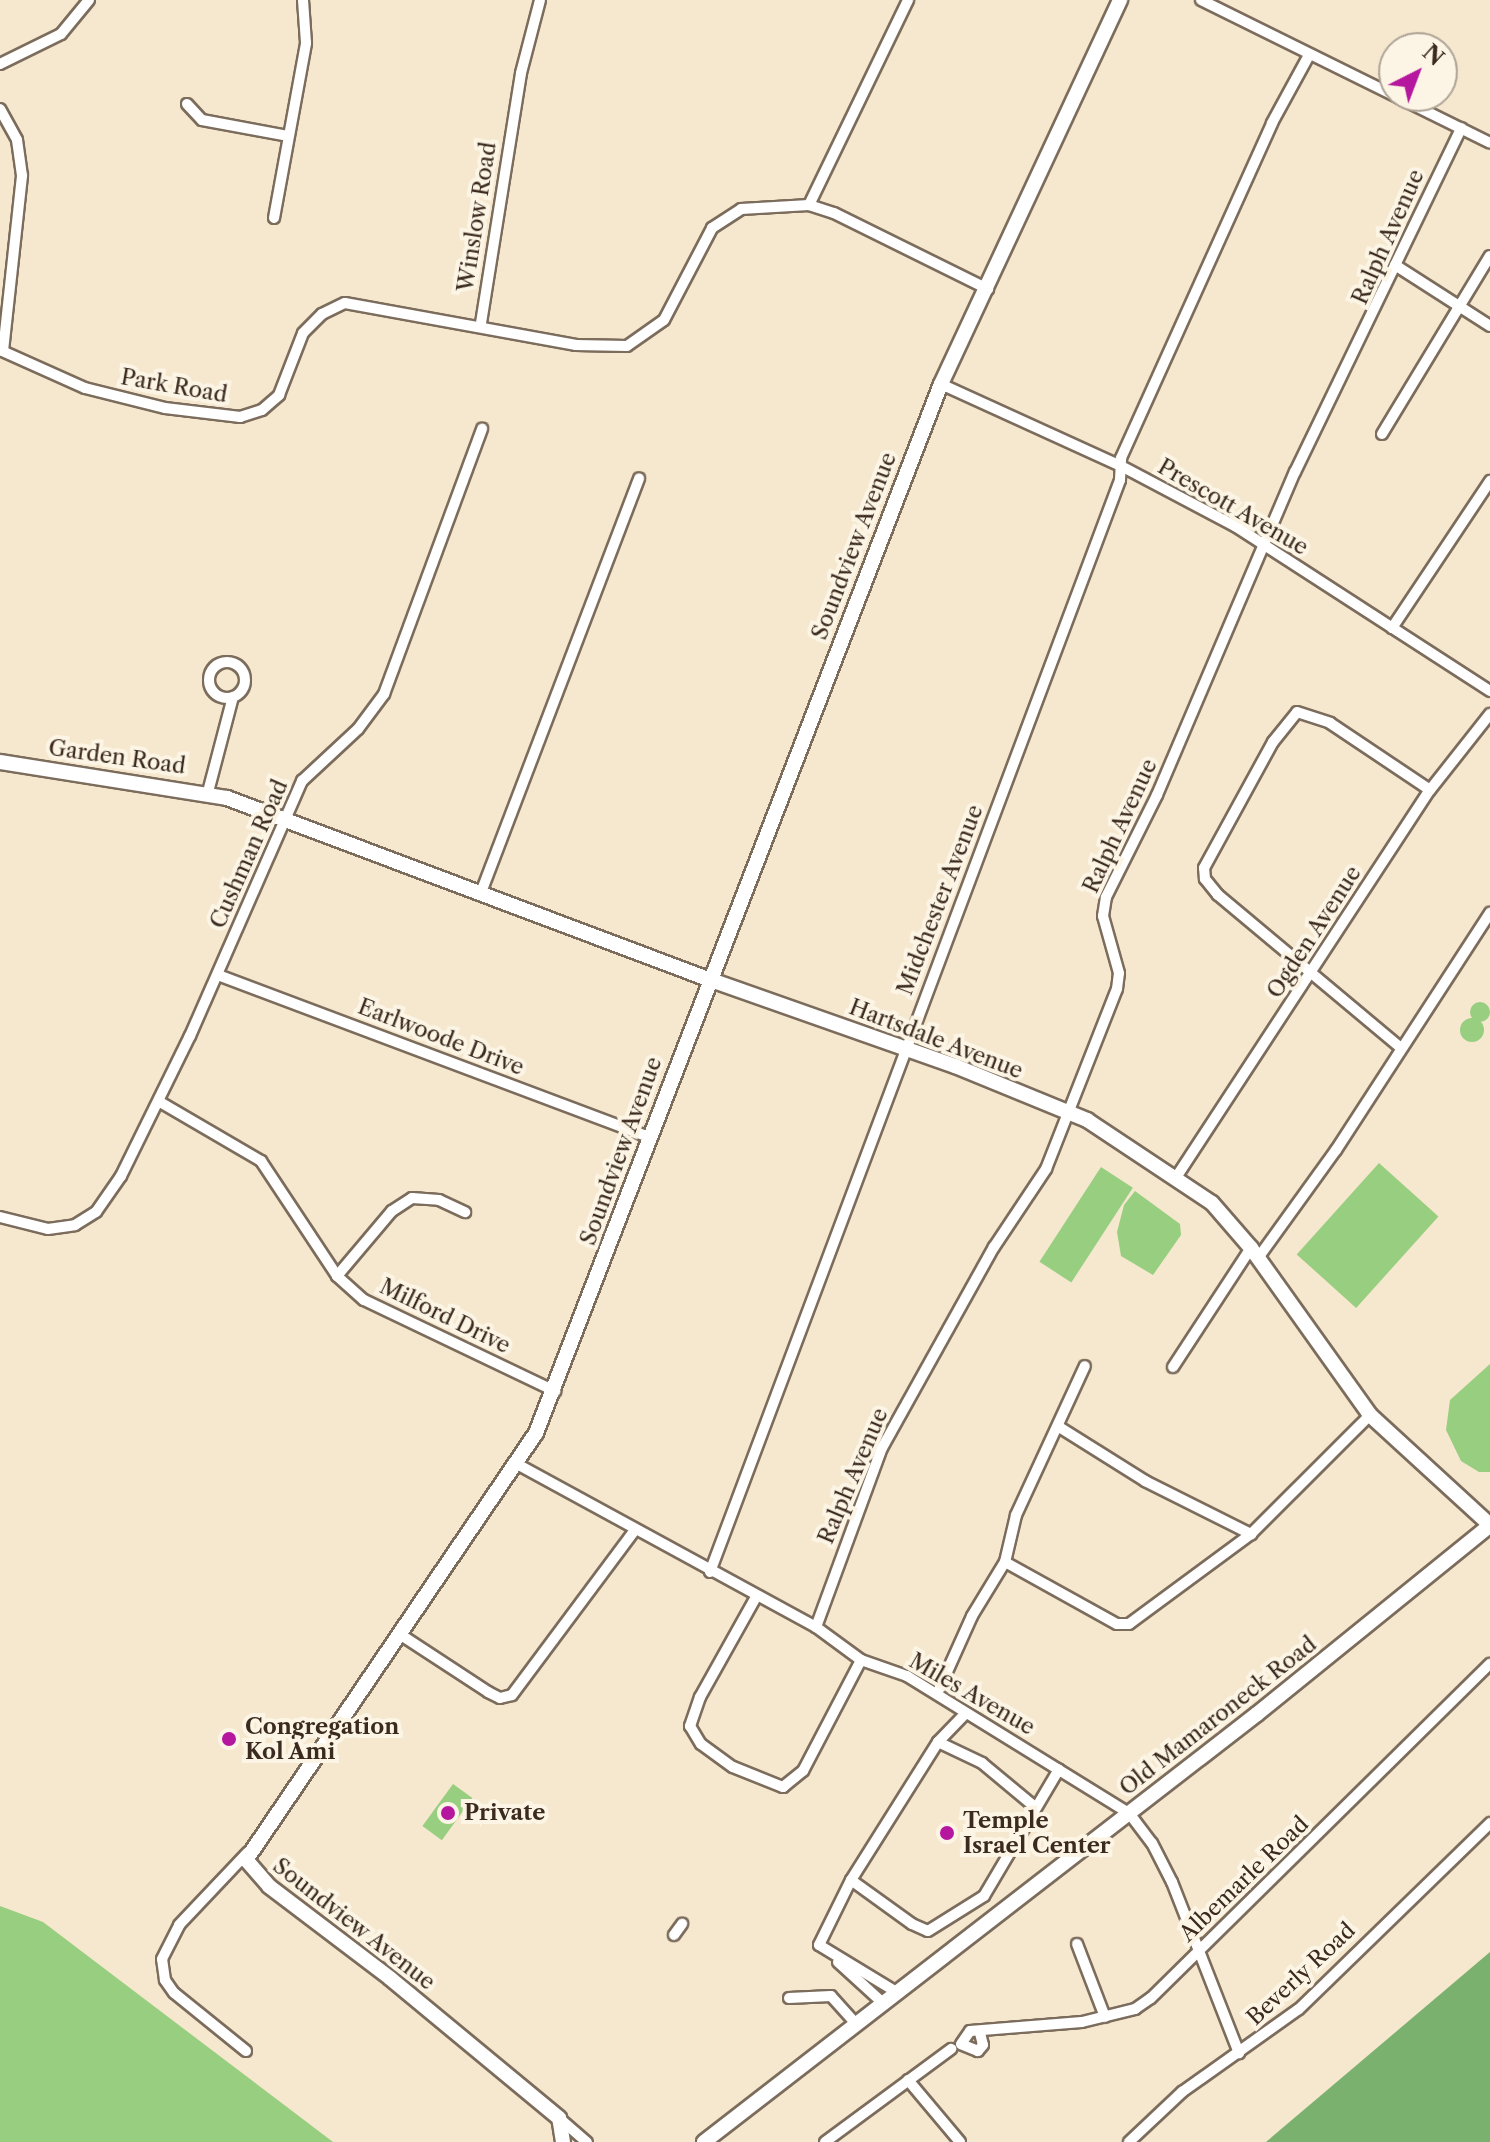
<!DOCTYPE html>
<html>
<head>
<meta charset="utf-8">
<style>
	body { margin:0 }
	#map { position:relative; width:1490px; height:2142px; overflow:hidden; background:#f6e8cf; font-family:"Libre Caslon Text",serif }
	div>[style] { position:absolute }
	.green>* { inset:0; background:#98ce80; transform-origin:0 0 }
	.round { border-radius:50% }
	.forest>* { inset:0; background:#7ab16e }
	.roads { filter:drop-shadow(2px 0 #7c6c5c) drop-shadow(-2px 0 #7c6c5c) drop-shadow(0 2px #7c6c5c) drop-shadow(0 -2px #7c6c5c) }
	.street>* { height:10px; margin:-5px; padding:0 5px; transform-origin:5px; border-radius:5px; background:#fff }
	.street>.ring { margin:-5px; padding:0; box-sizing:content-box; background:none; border:10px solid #fff; border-radius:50% }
	.secondary>* { height:14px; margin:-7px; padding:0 7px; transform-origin:7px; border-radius:7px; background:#fff }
	.dots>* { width:22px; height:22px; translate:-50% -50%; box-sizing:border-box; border:4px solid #fcf5e5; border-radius:50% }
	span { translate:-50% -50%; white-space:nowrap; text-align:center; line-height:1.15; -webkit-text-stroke:8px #fcf5e5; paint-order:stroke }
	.street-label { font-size:22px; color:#3b2a1e }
	.poi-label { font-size:22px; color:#3b2a1e; font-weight:700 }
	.left { translate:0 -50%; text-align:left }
	.north { position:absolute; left:1378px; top:32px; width:80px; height:80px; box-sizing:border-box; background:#fcf5e5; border:2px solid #afa495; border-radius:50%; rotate:42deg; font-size:22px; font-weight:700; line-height:32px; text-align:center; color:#3b2a1e }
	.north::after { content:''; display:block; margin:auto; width:28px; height:36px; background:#b5179e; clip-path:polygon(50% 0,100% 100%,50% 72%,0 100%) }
</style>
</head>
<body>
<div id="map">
	<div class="green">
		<i class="round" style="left:1470px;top:1002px;width:20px;height:20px"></i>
		<i class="round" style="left:1460px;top:1018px;width:24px;height:24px"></i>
		<i style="left:1379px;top:1163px;width:80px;height:123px;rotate:42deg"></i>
		<i style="left:1101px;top:1167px;width:38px;height:113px;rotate:33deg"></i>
		<i style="clip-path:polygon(1135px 1191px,1180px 1224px,1181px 1235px,1153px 1275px,1121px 1256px,1117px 1232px,1124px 1205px)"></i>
		<i style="clip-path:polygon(1490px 1364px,1490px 1472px,1479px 1472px,1461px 1461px,1446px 1430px,1450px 1400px)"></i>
		<i style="left:453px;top:1784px;width:24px;height:52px;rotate:36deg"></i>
		<i style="clip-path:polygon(0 1906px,43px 1922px,333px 2142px,0 2142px)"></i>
	</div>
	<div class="forest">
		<i style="clip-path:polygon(1490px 1952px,1490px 2142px,1266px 2142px)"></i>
	</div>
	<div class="roads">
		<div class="street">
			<i style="left:1201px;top:0;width:322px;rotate:26.3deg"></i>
			<i style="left:0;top:64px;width:68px;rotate:-26.2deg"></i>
			<i style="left:61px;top:34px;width:44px;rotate:-50.5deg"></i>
			<i style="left:187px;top:104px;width:22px;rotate:47deg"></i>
			<i style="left:202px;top:120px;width:87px;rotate:10.5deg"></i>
			<i style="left:0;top:109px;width:35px;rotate:61deg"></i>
			<i style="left:17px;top:140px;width:36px;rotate:82deg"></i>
			<i style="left:22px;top:176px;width:176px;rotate:96.2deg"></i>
			<i style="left:809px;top:205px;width:228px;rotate:-64.2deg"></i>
			<i style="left:274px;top:218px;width:178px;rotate:-79.6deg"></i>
			<i style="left:306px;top:43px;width:43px;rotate:-94deg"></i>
			<i style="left:1395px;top:265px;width:113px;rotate:32.7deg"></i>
			<i style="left:481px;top:323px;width:253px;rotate:-80.9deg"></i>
			<i style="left:521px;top:73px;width:75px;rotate:-75.4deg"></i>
			<i style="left:0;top:350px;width:93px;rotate:24.1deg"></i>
			<i style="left:85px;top:388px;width:82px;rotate:14deg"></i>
			<i style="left:165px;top:408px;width:76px;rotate:6.8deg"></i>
			<i style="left:240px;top:417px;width:23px;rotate:-18deg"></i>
			<i style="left:262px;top:410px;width:23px;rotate:-41deg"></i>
			<i style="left:279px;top:395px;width:66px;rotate:-68.8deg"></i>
			<i style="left:303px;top:333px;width:27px;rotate:-45deg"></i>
			<i style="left:322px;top:314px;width:25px;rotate:-26deg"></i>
			<i style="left:345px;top:303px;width:235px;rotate:10.3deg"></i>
			<i style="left:576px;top:345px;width:51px;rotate:1.1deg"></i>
			<i style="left:627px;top:346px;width:45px;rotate:-35.1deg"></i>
			<i style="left:664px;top:320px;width:104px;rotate:-62.4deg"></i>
			<i style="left:712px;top:228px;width:35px;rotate:-33deg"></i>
			<i style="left:741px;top:209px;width:68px;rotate:-3.4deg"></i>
			<i style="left:809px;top:205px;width:26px;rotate:18deg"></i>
			<i style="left:834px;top:213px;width:172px;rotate:26.3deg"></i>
			<i style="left:941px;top:384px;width:198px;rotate:24.5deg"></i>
			<i style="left:1121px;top:466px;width:129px;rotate:27.8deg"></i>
			<i style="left:1235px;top:526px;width:304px;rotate:32.9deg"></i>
			<i style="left:1382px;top:434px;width:208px;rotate:-58.8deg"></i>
			<i style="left:1392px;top:628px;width:177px;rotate:-56.3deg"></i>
			<i class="ring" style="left:209px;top:662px;width:26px;height:26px"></i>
			<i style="left:208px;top:792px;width:98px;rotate:-75.3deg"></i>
			<i style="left:480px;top:895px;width:446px;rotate:-69.1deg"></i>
			<i style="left:218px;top:975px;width:461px;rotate:20.6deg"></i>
			<i style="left:1401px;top:1048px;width:239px;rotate:-140.1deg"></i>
			<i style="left:1218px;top:895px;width:21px;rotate:-129deg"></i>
			<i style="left:1205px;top:879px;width:11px;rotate:-95deg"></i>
			<i style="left:1204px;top:868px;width:144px;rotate:-61.3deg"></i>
			<i style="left:1273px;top:742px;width:38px;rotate:-51deg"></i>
			<i style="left:1297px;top:712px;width:35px;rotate:18deg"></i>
			<i style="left:1330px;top:723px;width:120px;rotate:33.8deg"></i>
			<i style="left:160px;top:1102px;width:117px;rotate:30.3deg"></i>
			<i style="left:261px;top:1161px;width:138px;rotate:56.5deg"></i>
			<i style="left:337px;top:1276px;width:36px;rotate:42deg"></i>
			<i style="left:364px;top:1300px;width:212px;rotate:25.5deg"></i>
			<i style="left:1177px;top:1176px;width:462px;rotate:-56.8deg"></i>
			<i style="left:1430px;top:790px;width:97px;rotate:-51.7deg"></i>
			<i style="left:0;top:1217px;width:49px;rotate:14deg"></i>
			<i style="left:48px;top:1229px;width:27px;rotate:-8deg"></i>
			<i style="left:75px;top:1225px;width:25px;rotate:-32deg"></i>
			<i style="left:96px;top:1212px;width:44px;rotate:-55.2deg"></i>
			<i style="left:121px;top:1176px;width:156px;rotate:-63.8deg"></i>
			<i style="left:190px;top:1036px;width:279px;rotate:-66.3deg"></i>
			<i style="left:302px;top:781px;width:76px;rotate:-42.9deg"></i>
			<i style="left:358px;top:729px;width:44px;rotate:-53.4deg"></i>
			<i style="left:384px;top:694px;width:283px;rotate:-69.7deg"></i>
			<i style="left:1258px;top:1258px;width:133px;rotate:-54.2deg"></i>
			<i style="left:1336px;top:1150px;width:283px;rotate:-57deg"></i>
			<i style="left:337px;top:1276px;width:85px;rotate:-49.8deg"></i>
			<i style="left:392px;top:1211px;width:24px;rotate:-33deg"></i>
			<i style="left:412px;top:1198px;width:27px;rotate:4deg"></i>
			<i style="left:439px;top:1200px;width:29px;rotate:25deg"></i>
			<i style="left:1173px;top:1367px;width:142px;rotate:-56.8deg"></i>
			<i style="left:1059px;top:1427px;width:102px;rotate:32.1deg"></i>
			<i style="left:1145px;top:1481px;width:119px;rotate:26.6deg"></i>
			<i style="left:517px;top:1464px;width:341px;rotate:28.6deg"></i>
			<i style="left:816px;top:1627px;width:56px;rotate:36.3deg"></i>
			<i style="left:861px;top:1660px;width:49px;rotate:19.2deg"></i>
			<i style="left:907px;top:1676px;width:261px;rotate:31.7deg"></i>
			<i style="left:1129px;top:1813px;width:38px;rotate:53deg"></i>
			<i style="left:1152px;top:1843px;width:44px;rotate:62.9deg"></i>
			<i style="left:1172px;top:1882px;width:184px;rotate:68.6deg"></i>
			<i style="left:1005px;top:1562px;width:128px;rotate:29deg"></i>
			<i style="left:1117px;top:1624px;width:12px"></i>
			<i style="left:1129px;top:1624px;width:152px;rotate:-36.4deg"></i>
			<i style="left:1251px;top:1534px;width:168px;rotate:-45deg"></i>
			<i style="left:710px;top:1572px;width:1166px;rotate:-69.42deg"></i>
			<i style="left:1120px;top:480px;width:22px;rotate:-87deg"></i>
			<i style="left:1121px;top:458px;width:367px;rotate:-65.7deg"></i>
			<i style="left:1272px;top:123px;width:77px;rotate:-61.4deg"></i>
			<i style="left:756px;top:1597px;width:115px;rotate:119.2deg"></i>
			<i style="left:700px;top:1697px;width:31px;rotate:109deg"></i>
			<i style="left:690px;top:1726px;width:21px;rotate:59deg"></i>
			<i style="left:701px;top:1744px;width:39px;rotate:36deg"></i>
			<i style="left:733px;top:1767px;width:54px;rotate:21.8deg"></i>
			<i style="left:783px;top:1787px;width:26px;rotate:-39deg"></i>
			<i style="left:803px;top:1771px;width:125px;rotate:-62.4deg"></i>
			<i style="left:816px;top:1627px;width:191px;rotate:-69.8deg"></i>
			<i style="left:882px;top:1448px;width:230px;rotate:-60.9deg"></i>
			<i style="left:994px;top:1247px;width:94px;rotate:-56.3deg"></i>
			<i style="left:1046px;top:1169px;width:193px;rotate:-68.5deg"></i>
			<i style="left:1117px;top:989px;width:16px;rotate:-83deg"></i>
			<i style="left:1119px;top:973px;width:59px;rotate:-105.7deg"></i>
			<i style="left:1103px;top:916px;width:19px;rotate:-81deg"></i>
			<i style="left:1106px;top:897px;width:114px;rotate:-63.4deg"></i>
			<i style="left:1157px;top:795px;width:351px;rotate:-66.9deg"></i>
			<i style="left:1295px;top:472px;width:382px;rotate:-64.2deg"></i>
			<i style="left:398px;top:1633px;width:108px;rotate:33.2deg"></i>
			<i style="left:488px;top:1692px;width:13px;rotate:27deg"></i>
			<i style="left:500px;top:1698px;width:12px;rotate:-14deg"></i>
			<i style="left:512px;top:1695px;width:206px;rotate:-53.3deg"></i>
			<i style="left:937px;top:1694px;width:85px;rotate:-65.8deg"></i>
			<i style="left:972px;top:1616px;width:63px;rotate:-58.6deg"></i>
			<i style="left:1005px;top:1562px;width:48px;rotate:-76.8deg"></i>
			<i style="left:1016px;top:1515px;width:164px;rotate:-65.2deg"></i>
			<i style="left:965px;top:1714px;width:39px;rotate:134deg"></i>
			<i style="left:938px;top:1742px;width:163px;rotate:122.2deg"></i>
			<i style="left:851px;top:1880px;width:75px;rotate:35.8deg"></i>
			<i style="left:912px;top:1924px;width:17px;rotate:24deg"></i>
			<i style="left:928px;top:1931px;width:66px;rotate:-32deg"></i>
			<i style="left:984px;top:1896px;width:147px;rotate:-59.4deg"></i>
			<i style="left:938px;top:1742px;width:49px;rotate:25.5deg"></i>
			<i style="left:982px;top:1763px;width:69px;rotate:39.7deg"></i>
			<i style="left:674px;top:1935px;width:14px;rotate:-54deg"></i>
			<i style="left:1077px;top:1944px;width:78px;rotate:69deg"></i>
			<i style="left:819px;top:1945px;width:92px;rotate:31.3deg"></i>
			<i style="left:819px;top:1945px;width:72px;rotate:-63.8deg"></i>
			<i style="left:838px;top:1962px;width:62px;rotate:42.4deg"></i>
			<i style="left:789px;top:1998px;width:42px;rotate:-2.7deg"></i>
			<i style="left:831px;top:1996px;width:38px;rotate:48deg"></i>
			<i style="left:980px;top:2033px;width:12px;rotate:76deg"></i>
			<i style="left:983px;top:2045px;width:8px;rotate:130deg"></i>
			<i style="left:978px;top:2051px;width:18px;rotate:-158deg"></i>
			<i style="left:961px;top:2044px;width:16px;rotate:-55deg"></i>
			<i style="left:970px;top:2031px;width:112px;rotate:-4.6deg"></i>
			<i style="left:1082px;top:2022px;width:55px;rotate:-13.8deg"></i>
			<i style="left:1135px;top:2009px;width:19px;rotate:-35deg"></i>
			<i style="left:1151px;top:1998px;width:476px;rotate:-44.6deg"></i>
			<i style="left:246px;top:2051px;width:92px;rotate:-141.1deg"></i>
			<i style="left:174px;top:1993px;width:16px;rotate:-125deg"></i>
			<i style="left:165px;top:1980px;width:21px;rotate:-98deg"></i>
			<i style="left:162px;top:1959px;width:38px;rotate:-63deg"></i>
			<i style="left:179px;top:1925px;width:100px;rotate:-46.6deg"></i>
			<i style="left:908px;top:2080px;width:81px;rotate:50deg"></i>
			<i style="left:559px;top:2118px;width:37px;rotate:41deg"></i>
			<i style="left:825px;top:2142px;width:157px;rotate:-36.4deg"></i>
			<i style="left:1129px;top:2142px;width:73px;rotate:-43.3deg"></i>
			<i style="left:1182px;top:2092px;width:143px;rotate:-35.4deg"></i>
			<i style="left:1299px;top:2009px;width:267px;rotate:-44.2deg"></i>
		</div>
		<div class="secondary">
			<i style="left:0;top:762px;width:230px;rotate:9deg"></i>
			<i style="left:227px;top:798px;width:514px;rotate:20.62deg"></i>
			<i style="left:708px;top:979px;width:262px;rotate:19.4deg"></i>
			<i style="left:955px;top:1066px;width:143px;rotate:22.2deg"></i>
			<i style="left:1087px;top:1120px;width:150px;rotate:33.6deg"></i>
			<i style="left:1212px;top:1203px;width:60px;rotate:49.1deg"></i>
			<i style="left:1251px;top:1248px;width:205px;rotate:54.5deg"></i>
			<i style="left:1370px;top:1415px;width:163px;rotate:42.5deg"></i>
			<i style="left:563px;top:2142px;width:24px;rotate:-99deg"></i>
			<i style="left:559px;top:2118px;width:219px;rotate:-140.4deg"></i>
			<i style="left:390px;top:1978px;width:152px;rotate:-142.8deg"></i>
			<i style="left:269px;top:1886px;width:35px;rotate:-131deg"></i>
			<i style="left:246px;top:1860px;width:516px;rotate:-55.82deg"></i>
			<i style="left:536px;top:1433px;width:1124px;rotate:-68.89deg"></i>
			<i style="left:941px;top:384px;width:424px;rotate:-65deg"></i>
			<i style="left:704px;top:2142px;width:699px;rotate:-37.74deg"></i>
			<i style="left:1257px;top:1714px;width:300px;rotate:-39deg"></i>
		</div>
	</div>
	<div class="dots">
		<i style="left:229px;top:1739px;background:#b5179e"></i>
		<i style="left:448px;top:1813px;background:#b5179e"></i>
		<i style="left:947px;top:1833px;background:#b5179e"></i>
	</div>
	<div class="street-label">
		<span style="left:477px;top:217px;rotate:-81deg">Winslow Road</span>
		<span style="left:1388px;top:237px;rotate:-66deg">Ralph Avenue</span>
		<span style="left:174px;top:386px;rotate:10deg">Park Road</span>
		<span style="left:1233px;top:507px;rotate:30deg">Prescott Avenue</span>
		<span style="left:854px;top:546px;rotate:-69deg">Soundview Avenue</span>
		<span style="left:117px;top:757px;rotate:8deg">Garden Road</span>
		<span style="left:1120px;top:826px;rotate:-65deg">Ralph Avenue</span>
		<span style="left:249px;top:854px;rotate:-66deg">Cushman Road</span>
		<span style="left:940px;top:900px;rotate:-69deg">Midchester Avenue</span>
		<span style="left:1314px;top:932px;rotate:-57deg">Ogden Avenue</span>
		<span style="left:441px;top:1037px;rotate:21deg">Earlwoode Drive</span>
		<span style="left:936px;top:1039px;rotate:21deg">Hartsdale Avenue</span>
		<span style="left:621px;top:1151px;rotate:-70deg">Soundview Avenue</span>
		<span style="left:445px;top:1316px;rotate:26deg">Milford Drive</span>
		<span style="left:853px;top:1476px;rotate:-67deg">Ralph Avenue</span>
		<span style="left:972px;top:1694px;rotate:30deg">Miles Avenue</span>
		<span style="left:1218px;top:1716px;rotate:-38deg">Old Mamaroneck Road</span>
		<span style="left:1244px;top:1879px;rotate:-44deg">Albemarle Road</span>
		<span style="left:354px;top:1924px;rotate:38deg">Soundview Avenue</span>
		<span style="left:1301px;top:1974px;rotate:-43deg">Beverly Road</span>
	</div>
	<div class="poi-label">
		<span class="left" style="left:245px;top:1739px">Congregation<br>Kol Ami</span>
		<span class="left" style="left:464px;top:1813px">Private</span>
		<span class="left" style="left:963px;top:1833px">Temple<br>Israel Center</span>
	</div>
	<div class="north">N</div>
</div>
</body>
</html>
